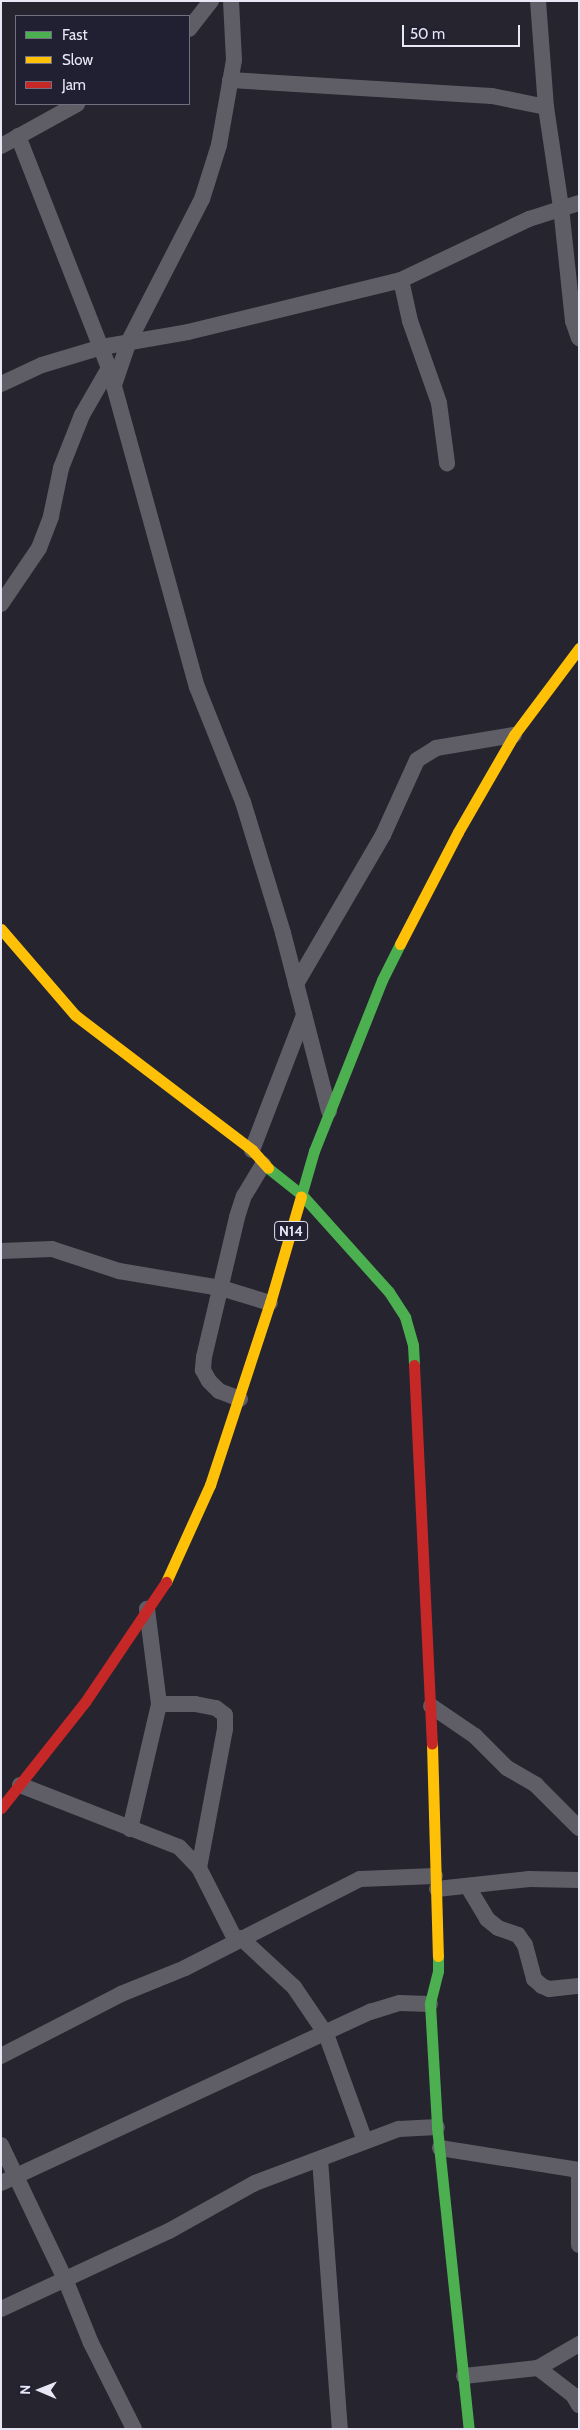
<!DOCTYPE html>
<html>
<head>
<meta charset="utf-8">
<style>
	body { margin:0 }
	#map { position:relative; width:580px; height:2430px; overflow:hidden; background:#25242f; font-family:Cabin,sans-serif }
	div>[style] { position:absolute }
	.street>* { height:16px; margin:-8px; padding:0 8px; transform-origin:8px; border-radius:8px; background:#5f5e67 }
	.fast>* { height:11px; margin:-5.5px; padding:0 5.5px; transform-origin:5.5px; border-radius:5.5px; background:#4caf50 }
	.slow>* { height:11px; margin:-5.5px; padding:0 5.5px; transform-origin:5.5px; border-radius:5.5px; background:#ffc107 }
	.jam>* { height:11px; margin:-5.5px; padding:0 5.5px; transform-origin:5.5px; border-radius:5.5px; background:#c62828 }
	span { translate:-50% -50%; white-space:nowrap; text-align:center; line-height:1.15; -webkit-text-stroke:5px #212033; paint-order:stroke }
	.shield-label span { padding:1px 4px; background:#212033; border:1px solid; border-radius:4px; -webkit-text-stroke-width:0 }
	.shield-label { font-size:14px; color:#e7e7f5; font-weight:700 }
	.frame { position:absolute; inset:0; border:2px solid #e7e7f5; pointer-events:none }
	.legend { position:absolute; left:15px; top:15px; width:175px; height:90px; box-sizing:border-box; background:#212033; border:1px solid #707081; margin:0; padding:6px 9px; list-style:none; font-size:15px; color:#e7e7f5 }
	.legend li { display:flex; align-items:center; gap:10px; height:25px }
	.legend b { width:25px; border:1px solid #707081 }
	.north { position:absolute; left:15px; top:2365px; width:50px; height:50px; -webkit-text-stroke:4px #212033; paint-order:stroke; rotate:271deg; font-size:14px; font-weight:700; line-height:20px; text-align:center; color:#e7e7f5 }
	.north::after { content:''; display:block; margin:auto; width:18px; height:22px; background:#e7e7f5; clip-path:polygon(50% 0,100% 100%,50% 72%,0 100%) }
	.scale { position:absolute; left:402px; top:25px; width:118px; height:22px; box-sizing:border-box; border:2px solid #e7e7f5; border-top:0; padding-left:6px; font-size:15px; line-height:18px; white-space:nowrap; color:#e7e7f5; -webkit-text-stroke:4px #212033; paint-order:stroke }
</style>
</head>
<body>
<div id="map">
	<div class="street">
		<i style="left:538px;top:1px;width:106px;rotate:85.7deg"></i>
		<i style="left:546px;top:107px;width:101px;rotate:81.5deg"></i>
		<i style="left:561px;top:207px;width:115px;rotate:84deg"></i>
		<i style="left:573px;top:321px;width:18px;rotate:71deg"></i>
		<i style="left:189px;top:29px;width:36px;rotate:-52deg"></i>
		<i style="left:230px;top:80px;width:262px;rotate:3.5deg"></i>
		<i style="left:492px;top:96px;width:55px;rotate:11.5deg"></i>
		<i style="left:18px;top:136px;width:249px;rotate:68.6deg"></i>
		<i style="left:109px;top:368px;width:331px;rotate:74.6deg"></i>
		<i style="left:197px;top:687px;width:124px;rotate:68.2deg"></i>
		<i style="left:243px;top:802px;width:137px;rotate:73deg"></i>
		<i style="left:283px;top:933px;width:184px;rotate:75.5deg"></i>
		<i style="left:1px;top:146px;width:87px;rotate:-28.9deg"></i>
		<i style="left:401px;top:280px;width:42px;rotate:77.6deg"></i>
		<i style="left:410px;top:321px;width:87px;rotate:70.5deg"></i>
		<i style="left:439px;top:403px;width:61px;rotate:82.4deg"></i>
		<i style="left:1px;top:384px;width:45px;rotate:-24.9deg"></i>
		<i style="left:42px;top:365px;width:63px;rotate:-16.7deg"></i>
		<i style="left:102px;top:347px;width:87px;rotate:-9.9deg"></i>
		<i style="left:188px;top:332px;width:219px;rotate:-13.7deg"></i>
		<i style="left:401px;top:280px;width:142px;rotate:-25.5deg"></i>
		<i style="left:529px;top:219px;width:52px;rotate:-17.7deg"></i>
		<i style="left:114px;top:385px;width:46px;rotate:-71.2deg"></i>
		<i style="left:129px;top:341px;width:160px;rotate:-62.8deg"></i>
		<i style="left:202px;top:199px;width:57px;rotate:-72.5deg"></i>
		<i style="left:219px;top:145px;width:86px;rotate:-80deg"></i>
		<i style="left:234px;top:60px;width:59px;rotate:-92.9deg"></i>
		<i style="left:1px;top:604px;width:68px;rotate:-55.8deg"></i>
		<i style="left:39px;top:548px;width:34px;rotate:-69deg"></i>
		<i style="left:51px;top:516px;width:49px;rotate:-78.2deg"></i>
		<i style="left:61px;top:468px;width:57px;rotate:-68.4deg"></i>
		<i style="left:82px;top:415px;width:54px;rotate:-60.1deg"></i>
		<i style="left:296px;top:984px;width:173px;rotate:-59.7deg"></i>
		<i style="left:383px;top:835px;width:82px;rotate:-65.6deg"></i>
		<i style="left:417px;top:760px;width:22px;rotate:-32deg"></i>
		<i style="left:436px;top:748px;width:79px;rotate:-9.5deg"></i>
		<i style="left:252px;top:1150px;width:145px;rotate:-68.9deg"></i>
		<i style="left:1px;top:1251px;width:51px;rotate:-2.2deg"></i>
		<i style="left:52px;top:1249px;width:71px;rotate:18.2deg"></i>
		<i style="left:119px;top:1271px;width:103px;rotate:9.5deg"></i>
		<i style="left:221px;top:1288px;width:51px;rotate:17deg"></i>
		<i style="left:240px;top:1399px;width:22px;rotate:-159deg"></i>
		<i style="left:219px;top:1391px;width:14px;rotate:-135deg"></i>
		<i style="left:209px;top:1381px;width:13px;rotate:-119deg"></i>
		<i style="left:203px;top:1370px;width:13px;rotate:-86deg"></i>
		<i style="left:204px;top:1357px;width:144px;rotate:-76.7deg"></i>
		<i style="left:237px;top:1217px;width:22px;rotate:-72deg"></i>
		<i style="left:244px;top:1196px;width:37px;rotate:-59deg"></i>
		<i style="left:159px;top:1704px;width:36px"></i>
		<i style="left:195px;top:1704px;width:21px;rotate:11deg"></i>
		<i style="left:216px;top:1708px;width:11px;rotate:38deg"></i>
		<i style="left:225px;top:1715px;width:14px;rotate:90deg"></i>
		<i style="left:225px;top:1729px;width:141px;rotate:100.6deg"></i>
		<i style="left:431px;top:1706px;width:53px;rotate:34.3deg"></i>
		<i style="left:475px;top:1736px;width:45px;rotate:45deg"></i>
		<i style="left:507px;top:1768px;width:34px;rotate:30deg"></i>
		<i style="left:536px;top:1785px;width:61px;rotate:45deg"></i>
		<i style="left:20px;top:1785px;width:171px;rotate:21.3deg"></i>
		<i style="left:179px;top:1847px;width:29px;rotate:46deg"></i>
		<i style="left:199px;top:1868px;width:82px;rotate:63.1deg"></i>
		<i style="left:130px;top:1829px;width:128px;rotate:-76.9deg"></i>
		<i style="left:159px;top:1704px;width:96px;rotate:-97.2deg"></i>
		<i style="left:468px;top:1887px;width:37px;rotate:59deg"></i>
		<i style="left:487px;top:1919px;width:14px;rotate:39deg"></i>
		<i style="left:498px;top:1928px;width:21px;rotate:19deg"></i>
		<i style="left:518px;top:1935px;width:12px;rotate:55deg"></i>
		<i style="left:525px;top:1945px;width:35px;rotate:75deg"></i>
		<i style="left:534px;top:1979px;width:11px;rotate:41deg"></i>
		<i style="left:542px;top:1986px;width:8px;rotate:23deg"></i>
		<i style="left:549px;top:1989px;width:30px;rotate:-6deg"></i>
		<i style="left:437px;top:1889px;width:93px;rotate:-6.2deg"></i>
		<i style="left:529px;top:1879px;width:50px;rotate:1.1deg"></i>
		<i style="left:241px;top:1938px;width:72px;rotate:42.8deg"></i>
		<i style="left:294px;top:1987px;width:57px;rotate:55.8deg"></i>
		<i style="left:326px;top:2034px;width:114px;rotate:70deg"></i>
		<i style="left:1px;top:2056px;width:135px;rotate:-27.3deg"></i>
		<i style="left:121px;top:1994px;width:69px;rotate:-22.1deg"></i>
		<i style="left:185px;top:1968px;width:196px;rotate:-27deg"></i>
		<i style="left:360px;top:1879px;width:75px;rotate:-2.3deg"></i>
		<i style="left:1px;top:2145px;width:148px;rotate:64.5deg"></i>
		<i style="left:65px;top:2279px;width:69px;rotate:67.9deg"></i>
		<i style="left:91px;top:2343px;width:96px;rotate:63.4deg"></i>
		<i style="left:440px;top:2148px;width:141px;rotate:9deg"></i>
		<i style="left:320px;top:2159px;width:271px;rotate:85.8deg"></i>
		<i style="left:579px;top:2171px;width:74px;rotate:90deg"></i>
		<i style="left:1px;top:2183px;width:407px;rotate:-24.9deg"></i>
		<i style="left:370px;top:2012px;width:31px;rotate:-17deg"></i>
		<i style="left:400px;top:2003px;width:30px;rotate:2deg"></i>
		<i style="left:1px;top:2309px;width:185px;rotate:-24.9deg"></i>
		<i style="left:169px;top:2231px;width:98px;rotate:-29.2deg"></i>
		<i style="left:255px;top:2183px;width:154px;rotate:-20.6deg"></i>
		<i style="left:399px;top:2129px;width:38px;rotate:-3deg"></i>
		<i style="left:538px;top:2368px;width:44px;rotate:37.6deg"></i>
		<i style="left:573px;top:2395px;width:12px;rotate:59deg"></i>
		<i style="left:464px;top:2376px;width:74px;rotate:-6.2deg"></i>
		<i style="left:538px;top:2368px;width:48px;rotate:-30.3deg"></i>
	</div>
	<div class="fast">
		<i style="left:268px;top:1168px;width:43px;rotate:38.5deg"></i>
		<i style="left:302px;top:1195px;width:130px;rotate:48.1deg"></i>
		<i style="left:389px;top:1292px;width:30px;rotate:57deg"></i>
		<i style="left:405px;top:1317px;width:29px;rotate:74deg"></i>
		<i style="left:413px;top:1345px;width:20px;rotate:87deg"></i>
		<i style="left:301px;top:1196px;width:47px;rotate:-73.9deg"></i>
		<i style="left:314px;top:1151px;width:184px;rotate:-68.3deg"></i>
		<i style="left:382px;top:980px;width:40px;rotate:-63.4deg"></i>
		<i style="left:438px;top:1956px;width:15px;rotate:90deg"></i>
		<i style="left:438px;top:1971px;width:34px;rotate:104deg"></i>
		<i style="left:430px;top:2004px;width:123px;rotate:86.7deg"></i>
		<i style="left:437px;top:2127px;width:304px;rotate:84deg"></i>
	</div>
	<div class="slow">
		<i style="left:1px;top:929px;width:113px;rotate:49.3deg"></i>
		<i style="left:75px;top:1015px;width:223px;rotate:37.3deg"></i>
		<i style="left:252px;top:1150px;width:24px;rotate:48deg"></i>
		<i style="left:400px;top:944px;width:126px;rotate:-62.6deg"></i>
		<i style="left:458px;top:832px;width:112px;rotate:-60deg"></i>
		<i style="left:514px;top:735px;width:109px;rotate:-53.2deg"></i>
		<i style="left:166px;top:1582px;width:107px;rotate:-65.6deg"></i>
		<i style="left:210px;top:1485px;width:192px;rotate:-71.8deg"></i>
		<i style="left:270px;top:1303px;width:111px;rotate:-73.8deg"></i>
		<i style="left:432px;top:1744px;width:212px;rotate:88.4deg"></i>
	</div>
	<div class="jam">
		<i style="left:414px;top:1365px;width:379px;rotate:87.3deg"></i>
		<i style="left:1px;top:1808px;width:135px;rotate:-51.6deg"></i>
		<i style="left:85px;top:1702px;width:145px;rotate:-56deg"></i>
	</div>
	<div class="shield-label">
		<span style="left:291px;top:1231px">N14</span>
	</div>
	<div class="frame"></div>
	<ul class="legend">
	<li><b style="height:6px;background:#4caf50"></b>Fast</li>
	<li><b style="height:6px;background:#ffc107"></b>Slow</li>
	<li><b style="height:6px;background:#c62828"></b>Jam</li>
	</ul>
	<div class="north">N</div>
	<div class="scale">50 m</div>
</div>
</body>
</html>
